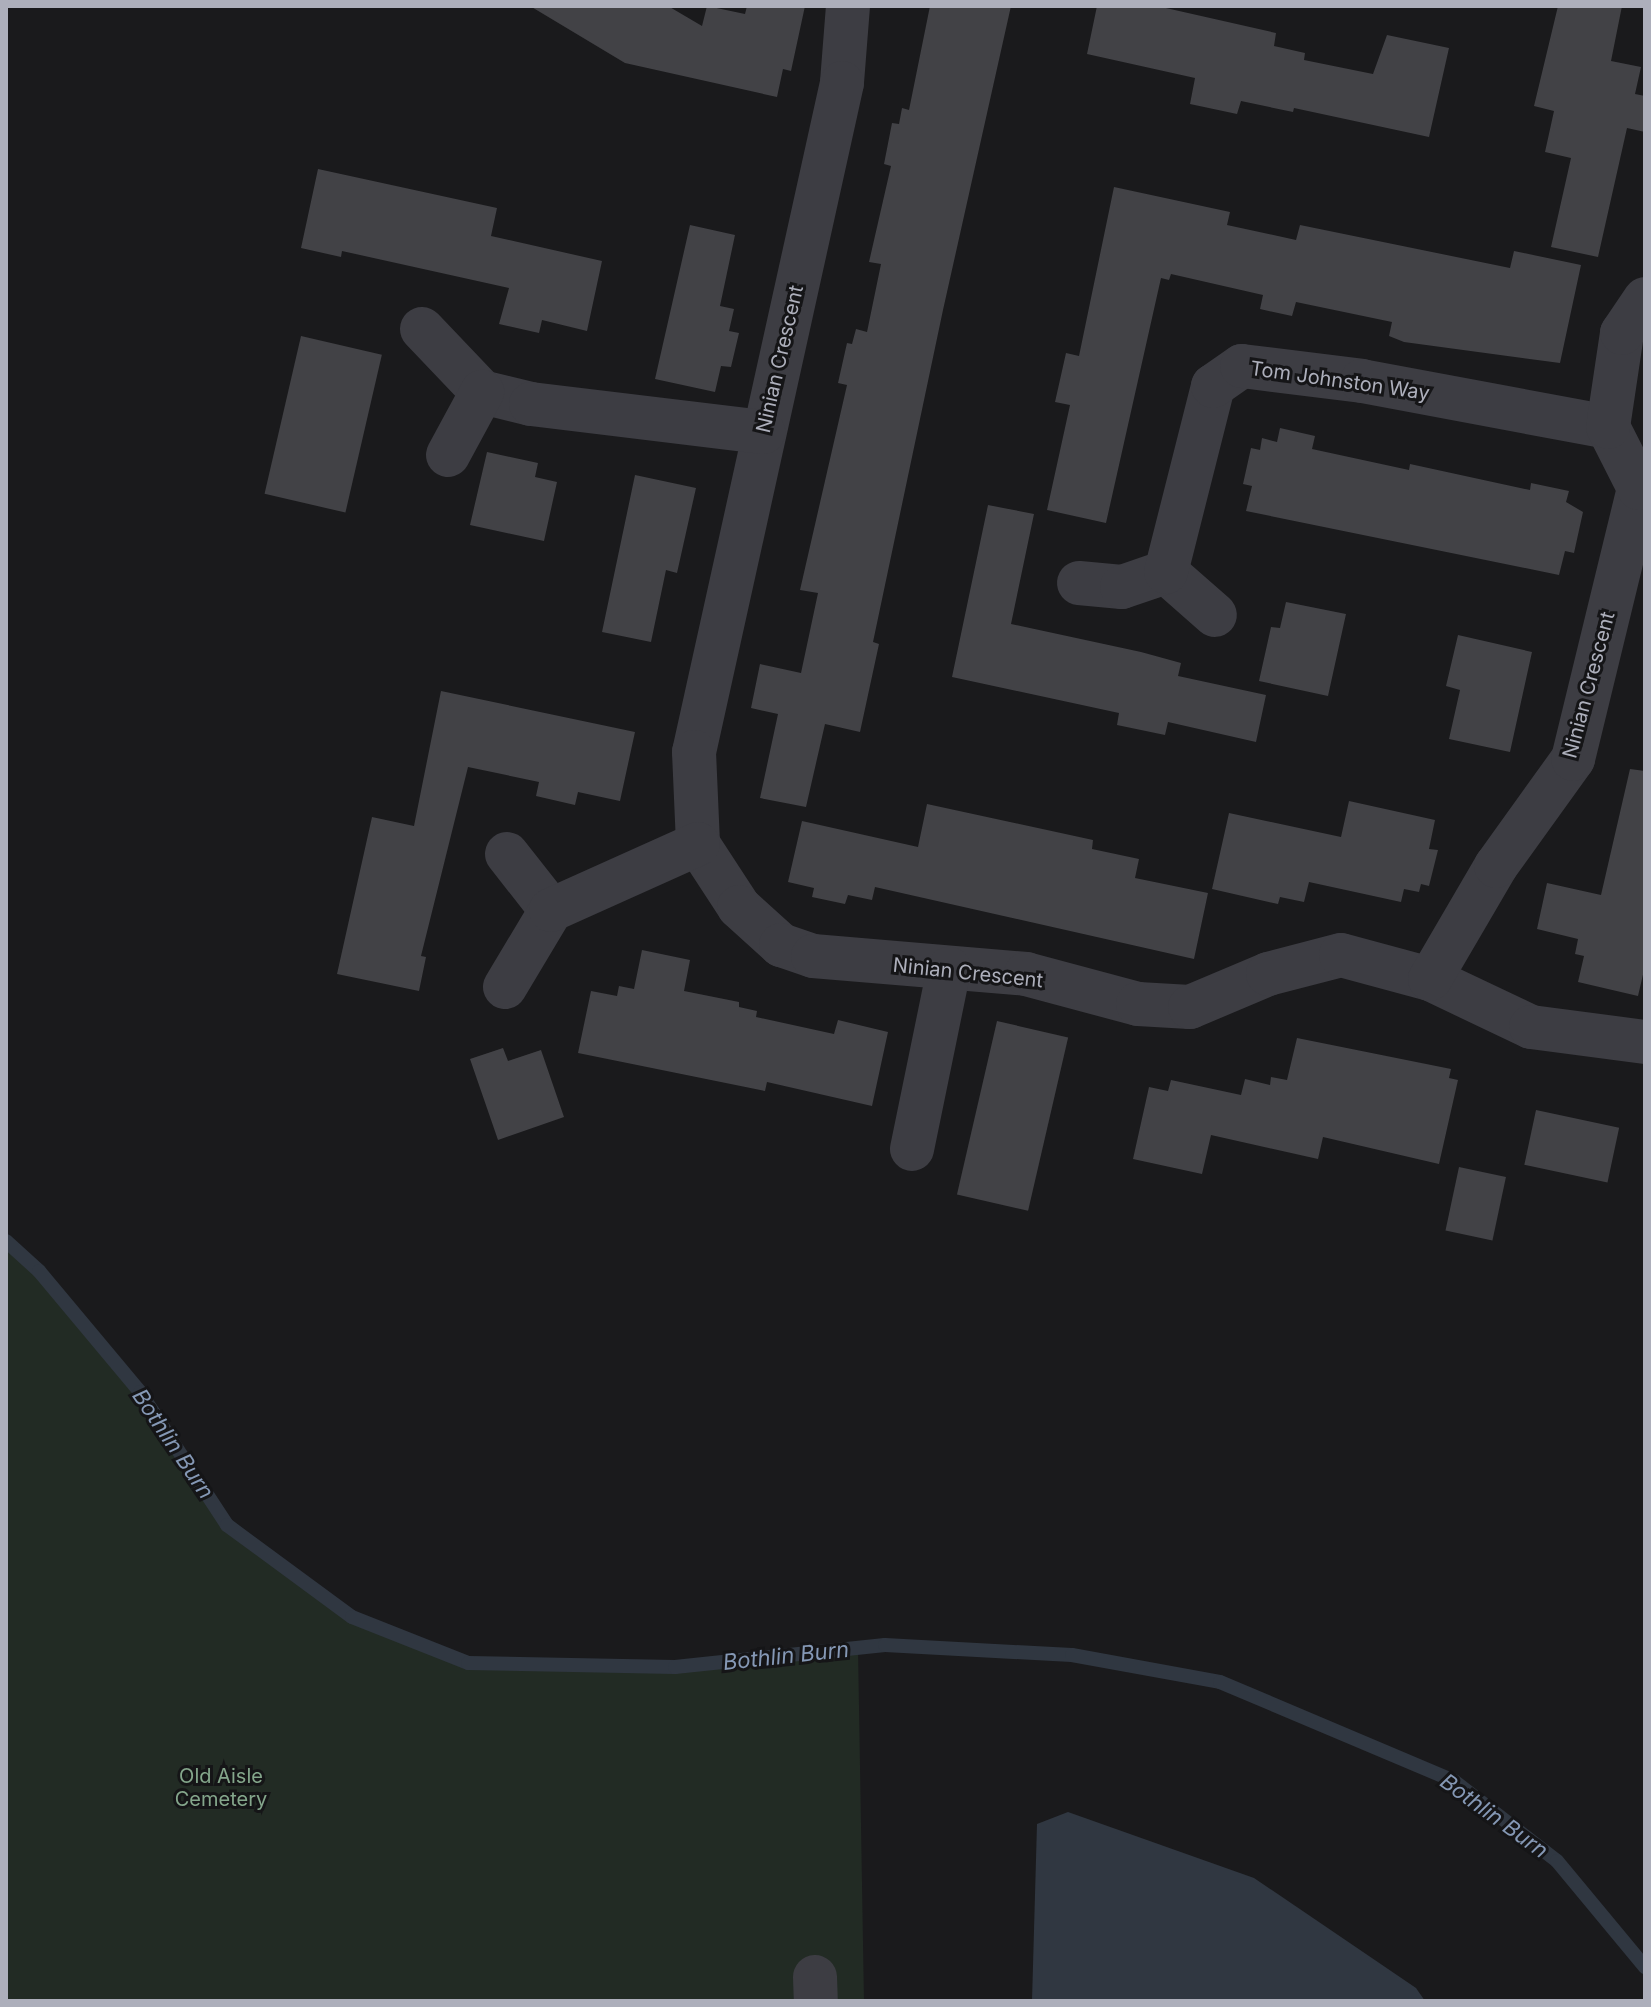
<!DOCTYPE html>
<html>
<head>
<meta charset="utf-8">
<style>
	body { margin:0 }
	#map { position:relative; width:1651px; height:2007px; overflow:hidden; background:#1a1a1c; font-family:Inter,sans-serif }
	div>[style] { position:absolute }
	.green>* { inset:0; background:#222b24 }
	.water>* { inset:0; background:#303741 }
	.stream>* { height:14px; margin:-7px; padding:0 7px; transform-origin:7px; border-radius:7px; background:#303741 }
	.building>* { inset:0; background:#424246; transform-origin:0 0 }
	.minor>* { height:44px; margin:-22px; padding:0 22px; transform-origin:22px; border-radius:22px; background:#3d3d43 }
	span { translate:-50% -50%; white-space:nowrap; text-align:center; line-height:1.15; -webkit-text-stroke:6px #151517; paint-order:stroke }
	.street-label { font-size:20px; color:#adafbb }
	.park-label { font-size:20px; color:#84a68b }
	.water-label { font-size:22px; color:#8598b5; font-style:italic }
	.frame { position:absolute; inset:0; border:8px solid #adafbb; pointer-events:none }
</style>
</head>
<body>
<div id="map">
	<div class="green">
		<i style="clip-path:polygon(6px 1241px,39px 1271px,140px 1392px,227px 1525px,352px 1617px,468px 1663px,675px 1667px,858px 1648px,864px 2001px,6px 2001px)"></i>
	</div>
	<div class="water">
		<i style="clip-path:polygon(1068px 1812px,1254px 1878px,1416px 1988px,1425px 2001px,1032px 2001px,1037px 1824px)"></i>
	</div>
	<div class="stream">
		<i style="left:6px;top:1241px;width:45px;rotate:42.3deg"></i>
		<i style="left:39px;top:1271px;width:158px;rotate:50.1deg"></i>
		<i style="left:140px;top:1392px;width:159px;rotate:56.8deg"></i>
		<i style="left:227px;top:1525px;width:155px;rotate:36.4deg"></i>
		<i style="left:352px;top:1617px;width:125px;rotate:21.6deg"></i>
		<i style="left:468px;top:1663px;width:207px;rotate:1.1deg"></i>
		<i style="left:675px;top:1667px;width:211px;rotate:-6deg"></i>
		<i style="left:885px;top:1645px;width:187px;rotate:3.1deg"></i>
		<i style="left:1072px;top:1655px;width:150px;rotate:10.3deg"></i>
		<i style="left:1220px;top:1682px;width:254px;rotate:22.9deg"></i>
		<i style="left:1454px;top:1781px;width:130px;rotate:37.8deg"></i>
		<i style="left:1557px;top:1861px;width:138px;rotate:50.3deg"></i>
	</div>
	<div class="building">
		<i style="clip-path:polygon(530px 6px,668px 6px,702px 26px,707px 6px,745px 14px,747px 6px,805px 6px,791px 71px,783px 69px,777px 97px,625px 63px)"></i>
		<i style="clip-path:polygon(930px 6px,1011px 6px,943px 310px,873px 642px,879px 644px,860px 732px,825px 724px,806px 807px,760px 798px,778px 714px,751px 708px,760px 664px,801px 673px,818px 593px,800px 590px,847px 385px,838px 383px,847px 343px,852px 344px,856px 329px,867px 332px,881px 264px,869px 262px,891px 166px,884px 164px,892px 123px,899px 124px,902px 108px,909px 110px)"></i>
		<i style="clip-path:polygon(1097px 6px,1157px 6px,1276px 33px,1274px 46px,1305px 53px,1304px 60px,1373px 74px,1387px 35px,1449px 48px,1429px 137px,1294px 108px,1293px 112px,1241px 101px,1237px 114px,1190px 104px,1195px 78px,1087px 54px)"></i>
		<i style="clip-path:polygon(1558px 6px,1622px 6px,1611px 61px,1641px 67px,1635px 94px,1645px 96px,1645px 132px,1627px 128px,1598px 257px,1551px 247px,1571px 158px,1545px 152px,1554px 111px,1534px 106px)"></i>
		<i style="clip-path:polygon(318px 169px,497px 208px,491px 236px,602px 261px,587px 331px,542px 320px,539px 333px,499px 324px,509px 288px,342px 251px,341px 257px,301px 248px)"></i>
		<i style="clip-path:polygon(1114px 187px,1230px 212px,1227px 225px,1296px 240px,1300px 225px,1510px 268px,1514px 251px,1581px 265px,1560px 363px,1404px 342px,1389px 336px,1392px 322px,1296px 302px,1292px 316px,1260px 309px,1263px 295px,1171px 274px,1169px 280px,1161px 278px,1106px 523px,1047px 510px,1070px 405px,1055px 402px,1066px 353px,1079px 356px)"></i>
		<i style="clip-path:polygon(690px 225px,735px 235px,720px 306px,734px 309px,729px 331px,739px 333px,731px 367px,721px 366px,715px 392px,655px 379px)"></i>
		<i style="left:301px;top:336px;width:83px;height:162px;rotate:13deg"></i>
		<i style="clip-path:polygon(1280px 428px,1315px 436px,1312px 449px,1409px 470px,1410px 464px,1530px 490px,1531px 483px,1569px 491px,1566px 502px,1583px 512px,1574px 553px,1565px 551px,1559px 575px,1246px 511px,1252px 486px,1243px 484px,1251px 448px,1260px 450px,1262px 438px,1277px 442px)"></i>
		<i style="clip-path:polygon(487px 452px,538px 463px,535px 477px,557px 482px,544px 541px,470px 525px)"></i>
		<i style="clip-path:polygon(635px 475px,696px 488px,677px 573px,666px 570px,651px 642px,602px 632px)"></i>
		<i style="clip-path:polygon(988px 505px,1034px 514px,1011px 624px,1141px 652px,1181px 663px,1178px 676px,1266px 695px,1256px 742px,1168px 722px,1165px 735px,1117px 725px,1119px 713px,952px 677px)"></i>
		<i style="clip-path:polygon(1286px 602px,1346px 614px,1328px 696px,1259px 681px,1271px 627px,1280px 628px)"></i>
		<i style="clip-path:polygon(1458px 635px,1532px 652px,1510px 752px,1449px 739px,1460px 690px,1446px 686px)"></i>
		<i style="clip-path:polygon(441px 691px,635px 732px,620px 801px,578px 792px,575px 805px,536px 796px,539px 782px,468px 767px,421px 956px,426px 957px,419px 991px,337px 974px,372px 817px,414px 826px)"></i>
		<i style="clip-path:polygon(1630px 769px,1645px 771px,1645px 966px,1638px 996px,1578px 982px,1584px 956px,1575px 954px,1578px 939px,1537px 929px,1547px 883px,1601px 895px)"></i>
		<i style="clip-path:polygon(1349px 801px,1435px 820px,1429px 849px,1438px 850px,1429px 886px,1421px 884px,1419px 892px,1404px 889px,1401px 902px,1309px 882px,1304px 902px,1280px 897px,1278px 904px,1212px 889px,1229px 813px,1341px 837px)"></i>
		<i style="clip-path:polygon(927px 804px,1093px 840px,1092px 849px,1139px 859px,1135px 878px,1208px 893px,1194px 959px,875px 887px,872px 900px,848px 895px,845px 904px,812px 897px,814px 888px,788px 882px,802px 821px,918px 847px)"></i>
		<i style="clip-path:polygon(642px 950px,690px 960px,684px 991px,739px 1002px,739px 1007px,757px 1011px,756px 1017px,834px 1034px,838px 1020px,888px 1032px,872px 1106px,767px 1082px,765px 1091px,578px 1053px,591px 991px,617px 996px,619px 986px,634px 989px)"></i>
		<i style="left:997px;top:1021px;width:73px;height:178px;rotate:13deg"></i>
		<i style="clip-path:polygon(1297px 1038px,1451px 1069px,1449px 1078px,1458px 1080px,1439px 1164px,1323px 1137px,1318px 1159px,1211px 1135px,1202px 1174px,1133px 1159px,1149px 1087px,1168px 1091px,1171px 1080px,1241px 1095px,1245px 1079px,1270px 1085px,1271px 1077px,1287px 1080px)"></i>
		<i style="clip-path:polygon(503px 1048px,508px 1061px,541px 1050px,564px 1117px,498px 1140px,470px 1059px)"></i>
		<i style="left:1536px;top:1110px;width:85px;height:56px;rotate:12deg"></i>
		<i style="left:1459px;top:1167px;width:48px;height:65px;rotate:12deg"></i>
	</div>
	<div class="minor">
		<i style="left:848px;top:6px;width:77px;rotate:94.5deg"></i>
		<i style="left:842px;top:83px;width:685px;rotate:102.47deg"></i>
		<i style="left:694px;top:752px;width:92px;rotate:87.5deg"></i>
		<i style="left:698px;top:844px;width:75px;rotate:56.9deg"></i>
		<i style="left:739px;top:907px;width:57px;rotate:42.1deg"></i>
		<i style="left:781px;top:945px;width:34px;rotate:19deg"></i>
		<i style="left:813px;top:956px;width:214px;rotate:4.8deg"></i>
		<i style="left:1026px;top:974px;width:116px;rotate:15deg"></i>
		<i style="left:1138px;top:1004px;width:52px;rotate:3.3deg"></i>
		<i style="left:1190px;top:1007px;width:85px;rotate:-22.9deg"></i>
		<i style="left:1268px;top:974px;width:75px;rotate:-14.6deg"></i>
		<i style="left:1341px;top:955px;width:92px;rotate:15.1deg"></i>
		<i style="left:1430px;top:979px;width:112px;rotate:25.4deg"></i>
		<i style="left:1531px;top:1027px;width:115px;rotate:7.5deg"></i>
		<i style="left:422px;top:329px;width:87px;rotate:46.4deg"></i>
		<i style="left:482px;top:392px;width:50px;rotate:13.8deg"></i>
		<i style="left:531px;top:404px;width:234px;rotate:6.9deg"></i>
		<i style="left:448px;top:455px;width:72px;rotate:-61.6deg"></i>
		<i style="left:1166px;top:572px;width:65px;rotate:41.3deg"></i>
		<i style="left:1079px;top:583px;width:43px;rotate:5.3deg"></i>
		<i style="left:1122px;top:587px;width:46px;rotate:-18.8deg"></i>
		<i style="left:1166px;top:572px;width:192px;rotate:-75.8deg"></i>
		<i style="left:1213px;top:386px;width:35px;rotate:-35deg"></i>
		<i style="left:1242px;top:366px;width:121px;rotate:7.1deg"></i>
		<i style="left:1362px;top:381px;width:250px;rotate:10.6deg"></i>
		<i style="left:507px;top:854px;width:71px;rotate:51.8deg"></i>
		<i style="left:1430px;top:979px;width:131px;rotate:-59.7deg"></i>
		<i style="left:1496px;top:866px;width:132px;rotate:-54.3deg"></i>
		<i style="left:1573px;top:759px;width:279px;rotate:-76.3deg"></i>
		<i style="left:1639px;top:488px;width:68px;rotate:-116.9deg"></i>
		<i style="left:1608px;top:427px;width:95px;rotate:-81.5deg"></i>
		<i style="left:1622px;top:333px;width:41px;rotate:-55.9deg"></i>
		<i style="left:505px;top:987px;width:90px;rotate:-59.1deg"></i>
		<i style="left:551px;top:910px;width:161px;rotate:-24.2deg"></i>
		<i style="left:912px;top:1149px;width:184px;rotate:-78.4deg"></i>
		<i style="left:815px;top:1977px;width:24px;rotate:88deg"></i>
	</div>
	<div class="street-label">
		<span style="left:780px;top:359px;rotate:-77deg">Ninian Crescent</span>
		<span style="left:1340px;top:381px;rotate:8deg">Tom Johnston Way</span>
		<span style="left:1589px;top:685px;rotate:-75deg">Ninian Crescent</span>
		<span style="left:968px;top:973px;rotate:6deg">Ninian Crescent</span>
	</div>
	<div class="park-label">
		<span style="left:221px;top:1788px">Old Aisle<br>Cemetery</span>
	</div>
	<div class="water-label">
		<span style="left:173px;top:1444px;rotate:56deg">Bothlin Burn</span>
		<span style="left:786px;top:1656px;rotate:-6deg">Bothlin Burn</span>
		<span style="left:1494px;top:1816px;rotate:36deg">Bothlin Burn</span>
	</div>
	<div class="frame"></div>
</div>
</body>
</html>
